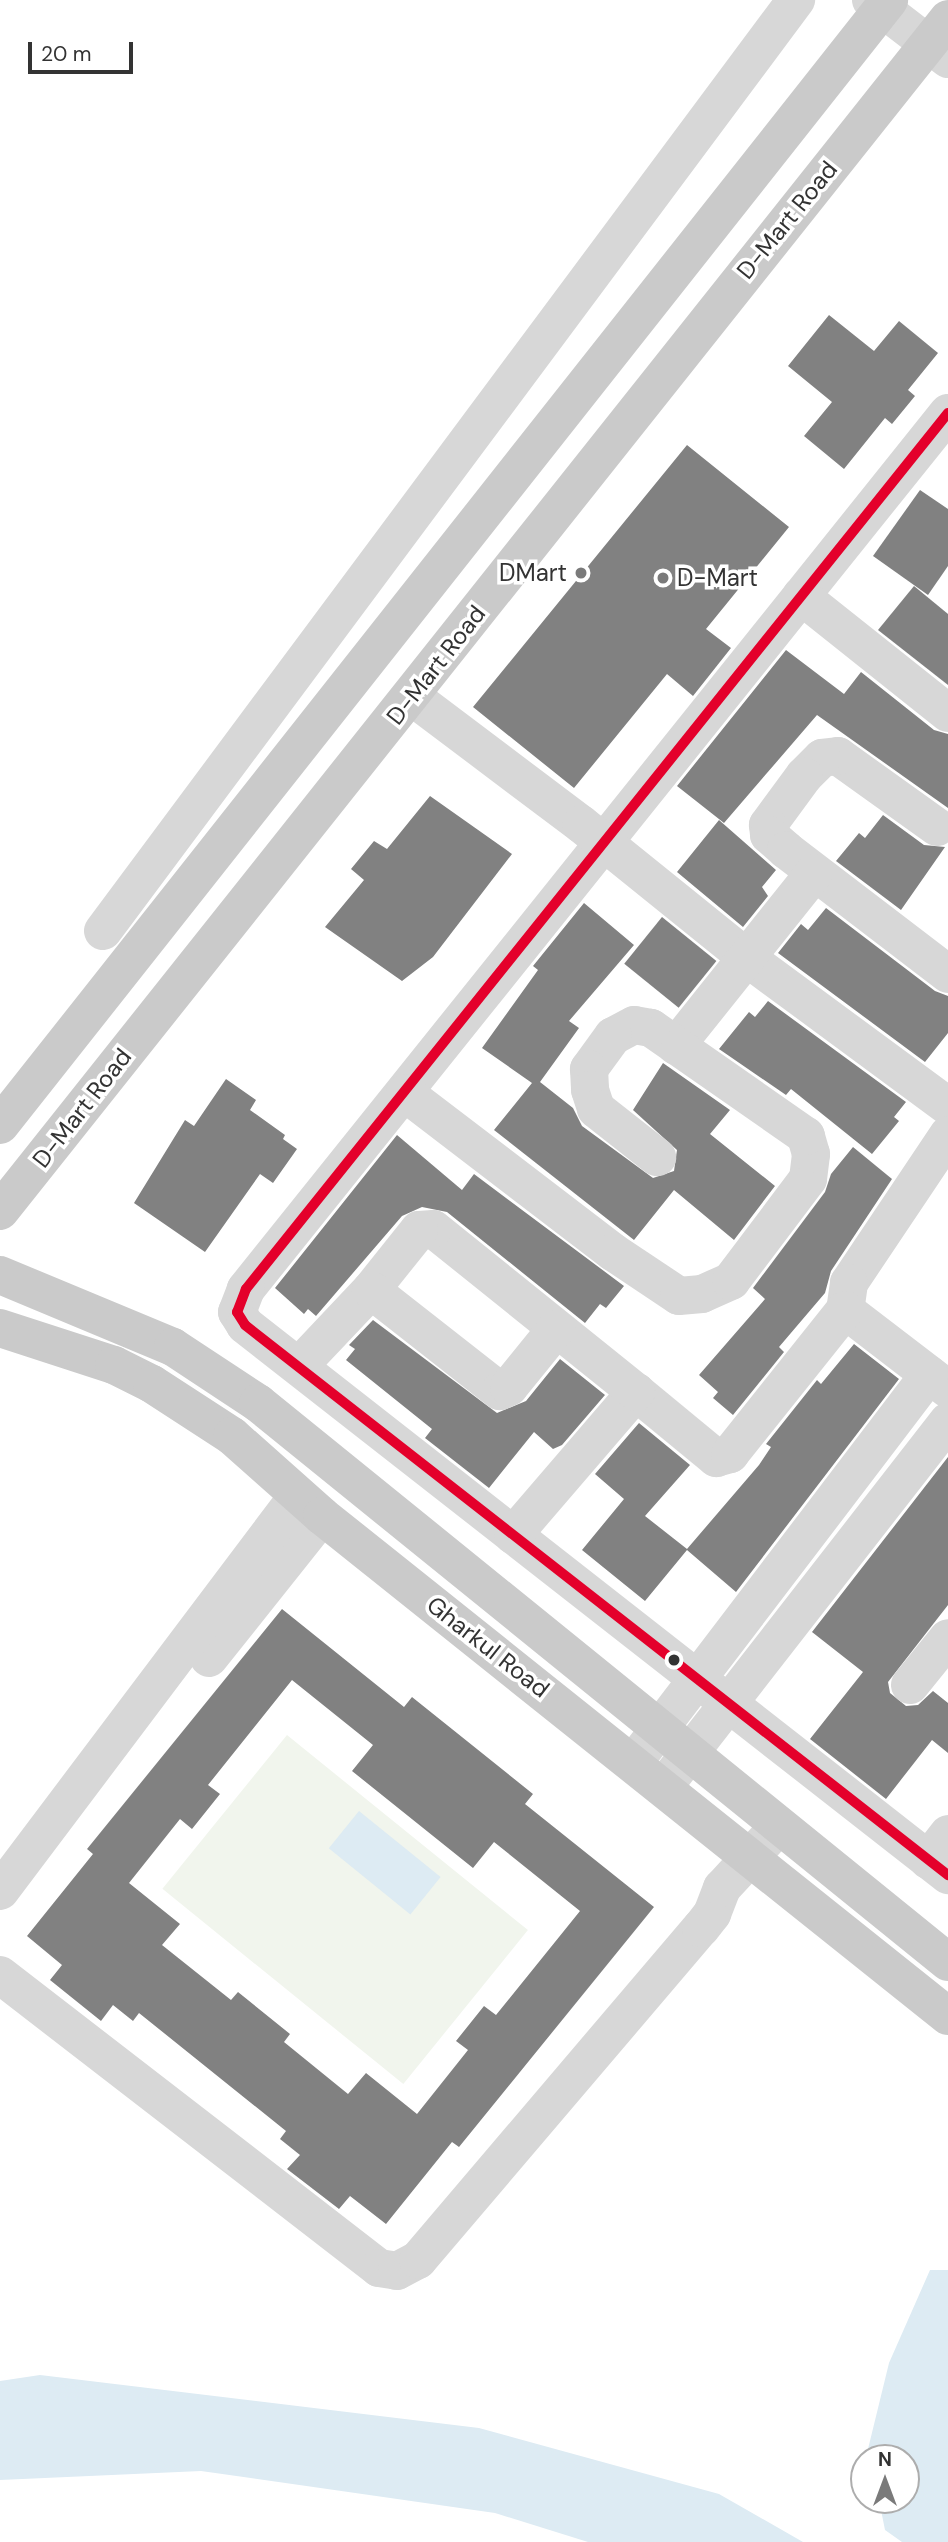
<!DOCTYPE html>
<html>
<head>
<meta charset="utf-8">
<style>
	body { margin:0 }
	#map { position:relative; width:948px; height:2542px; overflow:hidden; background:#fff; font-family:"DM Sans",sans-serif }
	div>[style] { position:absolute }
	.green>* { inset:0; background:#f1f5ed; transform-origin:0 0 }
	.water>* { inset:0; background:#ddebf3; transform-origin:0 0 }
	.building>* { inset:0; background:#818181; transform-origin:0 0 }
	.minor>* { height:38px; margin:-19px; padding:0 19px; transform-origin:19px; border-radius:19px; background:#d7d7d7 }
	.major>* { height:38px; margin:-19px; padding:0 19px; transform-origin:19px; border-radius:19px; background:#cacaca }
	.bus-1>* { height:10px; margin:-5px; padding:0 5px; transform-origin:5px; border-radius:5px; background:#e4002b }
	.dots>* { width:19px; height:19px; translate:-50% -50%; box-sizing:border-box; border:4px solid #fff; border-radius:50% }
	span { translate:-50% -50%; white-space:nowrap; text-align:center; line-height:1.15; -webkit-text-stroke:7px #fff; paint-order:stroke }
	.street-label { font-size:24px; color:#333 }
	.poi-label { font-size:24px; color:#333 }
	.right { translate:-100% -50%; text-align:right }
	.left { translate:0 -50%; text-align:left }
	.north { position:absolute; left:850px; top:2444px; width:70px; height:70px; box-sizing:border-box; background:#fff; border:2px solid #adadad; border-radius:50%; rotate:0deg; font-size:19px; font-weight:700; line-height:28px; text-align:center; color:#333 }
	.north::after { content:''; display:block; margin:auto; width:24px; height:32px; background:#7a7a7a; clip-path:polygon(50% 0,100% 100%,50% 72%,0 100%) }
	.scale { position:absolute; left:28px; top:42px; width:105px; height:32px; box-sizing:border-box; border:4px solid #333; border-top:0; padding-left:9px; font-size:21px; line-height:24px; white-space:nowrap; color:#333; -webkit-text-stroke:5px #fff; paint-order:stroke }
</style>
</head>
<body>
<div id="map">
	<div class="green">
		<i style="left:287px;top:1735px;width:310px;height:198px;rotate:39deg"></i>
	</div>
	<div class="water">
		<i style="left:359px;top:1811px;width:105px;height:48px;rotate:39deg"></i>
		<i style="clip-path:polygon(930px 2270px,948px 2270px,948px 2542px,902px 2542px,885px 2530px,879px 2500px,906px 2500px,906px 2458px,870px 2458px,868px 2449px,889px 2363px)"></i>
		<i style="clip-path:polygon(40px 2375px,479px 2428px,719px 2494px,803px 2542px,588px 2542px,495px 2513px,201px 2471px,0 2480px,0 2381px)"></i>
	</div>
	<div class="building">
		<i style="clip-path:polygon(829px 315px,874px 351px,899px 321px,938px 353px,908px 390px,915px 396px,892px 424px,885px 418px,844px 469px,804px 436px,832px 402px,788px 366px)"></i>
		<i style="clip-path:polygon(687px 445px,789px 527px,706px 629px,731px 648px,693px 696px,667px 674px,574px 788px,473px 707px)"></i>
		<i style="clip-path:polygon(920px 490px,948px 509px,948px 566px,928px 595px,873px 556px)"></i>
		<i style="clip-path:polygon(914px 586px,948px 614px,948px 685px,878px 630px)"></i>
		<i style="clip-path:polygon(786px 650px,844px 694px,861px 672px,934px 730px,948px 734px,948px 808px,817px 715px,724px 823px,677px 786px)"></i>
		<i style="clip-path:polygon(430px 796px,512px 854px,433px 957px,402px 981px,325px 927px,364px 880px,351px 869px,374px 841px,387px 849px)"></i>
		<i style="clip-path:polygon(883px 815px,924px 845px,945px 847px,901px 910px,836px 861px,859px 833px,865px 838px)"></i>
		<i style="clip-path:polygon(719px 820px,776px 870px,762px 887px,768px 896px,743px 927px,677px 872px)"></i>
		<i style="clip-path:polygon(584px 903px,634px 945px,569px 1021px,579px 1028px,540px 1082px,573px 1108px,582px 1126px,653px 1178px,674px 1171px,677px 1150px,633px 1110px,663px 1063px,730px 1110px,710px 1134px,775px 1186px,734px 1240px,674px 1190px,634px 1240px,494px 1130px,532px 1083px,482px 1048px,538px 970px,533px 966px)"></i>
		<i style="clip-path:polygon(826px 908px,935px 991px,948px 996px,948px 1033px,925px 1062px,778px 953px,801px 924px,808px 930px)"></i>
		<i style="left:662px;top:917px;width:70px;height:60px;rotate:39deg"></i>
		<i style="clip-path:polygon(768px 1001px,906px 1102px,894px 1117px,899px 1121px,872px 1154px,791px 1089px,786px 1095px,719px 1049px,749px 1012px,755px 1017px)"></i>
		<i style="clip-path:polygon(226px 1079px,256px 1100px,250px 1110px,285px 1135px,283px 1139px,297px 1149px,273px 1183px,260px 1174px,205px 1252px,134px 1203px,185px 1120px,194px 1126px)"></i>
		<i style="clip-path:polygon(397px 1135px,462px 1190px,474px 1174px,624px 1286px,606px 1308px,600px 1304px,585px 1323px,447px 1212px,422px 1207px,402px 1216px,316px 1316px,308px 1309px,304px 1314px,275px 1288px)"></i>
		<i style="clip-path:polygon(853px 1147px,892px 1179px,831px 1271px,825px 1293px,779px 1347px,784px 1352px,733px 1415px,713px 1398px,718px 1392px,699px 1375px,765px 1299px,753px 1288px,825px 1192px,831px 1174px)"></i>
		<i style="clip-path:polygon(373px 1320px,497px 1413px,526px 1401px,560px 1359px,605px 1395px,562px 1445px,553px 1449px,534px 1432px,489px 1488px,425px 1438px,432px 1429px,346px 1360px,355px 1349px,349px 1345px)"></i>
		<i style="clip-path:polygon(854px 1344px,899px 1379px,736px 1592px,687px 1550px,645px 1601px,582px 1550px,624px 1499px,595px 1474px,639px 1423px,690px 1465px,645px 1516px,687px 1549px,759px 1465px,771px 1447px,766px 1444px,817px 1380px,821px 1384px)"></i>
		<i style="clip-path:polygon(948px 1457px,948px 1605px,888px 1682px,890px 1693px,906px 1706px,918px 1705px,933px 1691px,948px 1703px,948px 1753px,932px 1740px,886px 1799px,810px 1739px,863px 1672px,812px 1632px)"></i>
		<i style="clip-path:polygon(evenodd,282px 1609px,404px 1707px,412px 1697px,533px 1794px,525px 1804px,654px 1907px,459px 2147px,452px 2142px,386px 2224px,350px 2196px,339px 2209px,287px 2169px,300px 2155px,280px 2139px,286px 2131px,139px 2013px,133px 2021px,113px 2005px,101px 2021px,50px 1980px,62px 1965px,27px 1936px,93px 1854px,87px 1849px,282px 1609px,292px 1680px,373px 1745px,352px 1771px,473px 1868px,494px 1842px,580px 1911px,496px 2015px,484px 2006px,456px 2041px,468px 2050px,417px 2114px,366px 2073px,348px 2094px,284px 2042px,290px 2034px,238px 1992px,231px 2000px,162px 1945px,180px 1924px,129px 1883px,180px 1819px,192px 1829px,220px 1794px,208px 1785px,292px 1680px)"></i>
	</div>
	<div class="minor">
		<i style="left:871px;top:0;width:97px;rotate:37.5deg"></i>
		<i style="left:948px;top:413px;width:1123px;rotate:128.71deg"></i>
		<i style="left:246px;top:1289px;width:25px;rotate:111deg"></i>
		<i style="left:237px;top:1312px;width:15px;rotate:58deg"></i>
		<i style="left:245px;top:1325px;width:893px;rotate:38.04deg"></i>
		<i style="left:801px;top:596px;width:188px;rotate:38.5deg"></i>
		<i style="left:411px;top:696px;width:213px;rotate:37deg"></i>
		<i style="left:581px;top:824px;width:213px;rotate:38.9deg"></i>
		<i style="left:747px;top:958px;width:250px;rotate:36.4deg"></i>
		<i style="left:937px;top:827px;width:122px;rotate:-144.4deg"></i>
		<i style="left:838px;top:756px;width:16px;rotate:173deg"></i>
		<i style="left:822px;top:758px;width:25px;rotate:135deg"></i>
		<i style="left:804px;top:776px;width:61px;rotate:126.3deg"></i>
		<i style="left:768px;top:825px;width:10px;rotate:84deg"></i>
		<i style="left:769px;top:835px;width:23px;rotate:41deg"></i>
		<i style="left:786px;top:850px;width:204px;rotate:37.4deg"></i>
		<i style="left:103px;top:931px;width:1161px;rotate:-53.34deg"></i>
		<i style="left:676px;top:1046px;width:221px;rotate:-51.4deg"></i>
		<i style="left:405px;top:1093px;width:262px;rotate:37.4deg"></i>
		<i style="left:613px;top:1252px;width:79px;rotate:33.7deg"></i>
		<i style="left:679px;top:1296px;width:23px;rotate:-5deg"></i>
		<i style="left:702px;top:1294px;width:32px;rotate:-24deg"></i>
		<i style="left:731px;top:1281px;width:128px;rotate:-53deg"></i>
		<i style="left:808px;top:1179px;width:25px;rotate:-83deg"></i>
		<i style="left:811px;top:1154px;width:19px;rotate:-106deg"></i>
		<i style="left:806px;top:1136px;width:189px;rotate:-145.1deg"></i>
		<i style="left:651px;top:1028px;width:17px;rotate:-170deg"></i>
		<i style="left:634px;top:1025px;width:24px;rotate:152deg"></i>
		<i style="left:613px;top:1036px;width:41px;rotate:126deg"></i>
		<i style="left:589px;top:1069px;width:21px;rotate:87deg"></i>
		<i style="left:590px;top:1090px;width:20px;rotate:72deg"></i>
		<i style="left:596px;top:1109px;width:78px;rotate:38.2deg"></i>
		<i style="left:948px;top:1135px;width:178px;rotate:123.8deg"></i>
		<i style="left:849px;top:1283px;width:27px;rotate:98deg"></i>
		<i style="left:845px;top:1310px;width:130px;rotate:37.5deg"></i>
		<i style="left:300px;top:1365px;width:103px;rotate:-46.6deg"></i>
		<i style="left:636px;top:1392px;width:104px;rotate:39.5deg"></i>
		<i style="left:716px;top:1458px;width:15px;rotate:-16deg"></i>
		<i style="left:730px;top:1454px;width:184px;rotate:-51.4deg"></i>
		<i style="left:513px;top:1535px;width:189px;rotate:-49.3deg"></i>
		<i style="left:636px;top:1392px;width:260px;rotate:-141.2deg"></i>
		<i style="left:433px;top:1229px;width:14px;rotate:176deg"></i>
		<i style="left:419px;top:1230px;width:77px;rotate:128.7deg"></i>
		<i style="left:371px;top:1290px;width:164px;rotate:38.1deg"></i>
		<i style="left:500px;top:1391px;width:10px;rotate:-24deg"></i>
		<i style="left:509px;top:1387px;width:75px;rotate:-51deg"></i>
		<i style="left:209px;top:1658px;width:181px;rotate:-51.5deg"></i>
		<i style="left:910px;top:1685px;width:60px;rotate:-51deg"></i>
		<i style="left:634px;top:1762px;width:487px;rotate:-52.7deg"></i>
		<i style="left:665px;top:1785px;width:461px;rotate:-52.1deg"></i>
		<i style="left:928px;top:1860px;width:33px;rotate:-52deg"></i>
		<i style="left:0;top:1891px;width:495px;rotate:-53deg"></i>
		<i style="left:0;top:1975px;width:479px;rotate:37.7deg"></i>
		<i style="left:379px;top:2268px;width:18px;rotate:9deg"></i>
		<i style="left:397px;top:2271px;width:24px;rotate:-28deg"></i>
		<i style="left:418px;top:2260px;width:436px;rotate:-49.6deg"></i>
		<i style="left:701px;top:1928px;width:18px;rotate:-52deg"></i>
		<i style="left:712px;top:1914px;width:28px;rotate:-69deg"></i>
		<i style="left:722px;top:1888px;width:84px;rotate:-47.4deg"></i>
	</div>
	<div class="major">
		<i style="left:0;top:1125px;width:1434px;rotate:-51.68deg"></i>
		<i style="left:0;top:1211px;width:1523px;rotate:-51.5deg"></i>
		<i style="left:0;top:1275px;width:187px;rotate:22.6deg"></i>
		<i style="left:173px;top:1347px;width:102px;rotate:33.4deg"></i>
		<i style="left:258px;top:1403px;width:888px;rotate:39.01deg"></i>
		<i style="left:0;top:1328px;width:120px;rotate:18deg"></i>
		<i style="left:114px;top:1365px;width:42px;rotate:26.6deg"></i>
		<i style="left:152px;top:1384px;width:95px;rotate:33deg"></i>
		<i style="left:232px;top:1436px;width:120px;rotate:41.6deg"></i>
		<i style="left:322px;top:1516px;width:801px;rotate:38.62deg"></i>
	</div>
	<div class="bus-1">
		<i style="left:948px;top:413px;width:1123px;rotate:128.71deg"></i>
		<i style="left:246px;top:1289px;width:25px;rotate:111deg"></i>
		<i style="left:237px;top:1312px;width:15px;rotate:58deg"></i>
		<i style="left:245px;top:1325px;width:893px;rotate:38.04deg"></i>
	</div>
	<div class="dots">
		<i style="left:581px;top:573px;background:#7a7a7a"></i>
		<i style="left:663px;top:578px;background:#7a7a7a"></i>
		<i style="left:674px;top:1660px;background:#333"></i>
	</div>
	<div class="street-label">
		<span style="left:787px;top:220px;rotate:-51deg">D-Mart Road</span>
		<span style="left:436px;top:665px;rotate:-52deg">D-Mart Road</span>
		<span style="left:82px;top:1108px;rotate:-52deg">D-Mart Road</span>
		<span style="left:488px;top:1647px;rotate:38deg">Gharkul Road</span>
	</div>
	<div class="poi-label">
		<span class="right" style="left:567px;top:573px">DMart</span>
		<span class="left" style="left:677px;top:578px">D-Mart</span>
	</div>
	<div class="north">N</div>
	<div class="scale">20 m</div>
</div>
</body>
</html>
